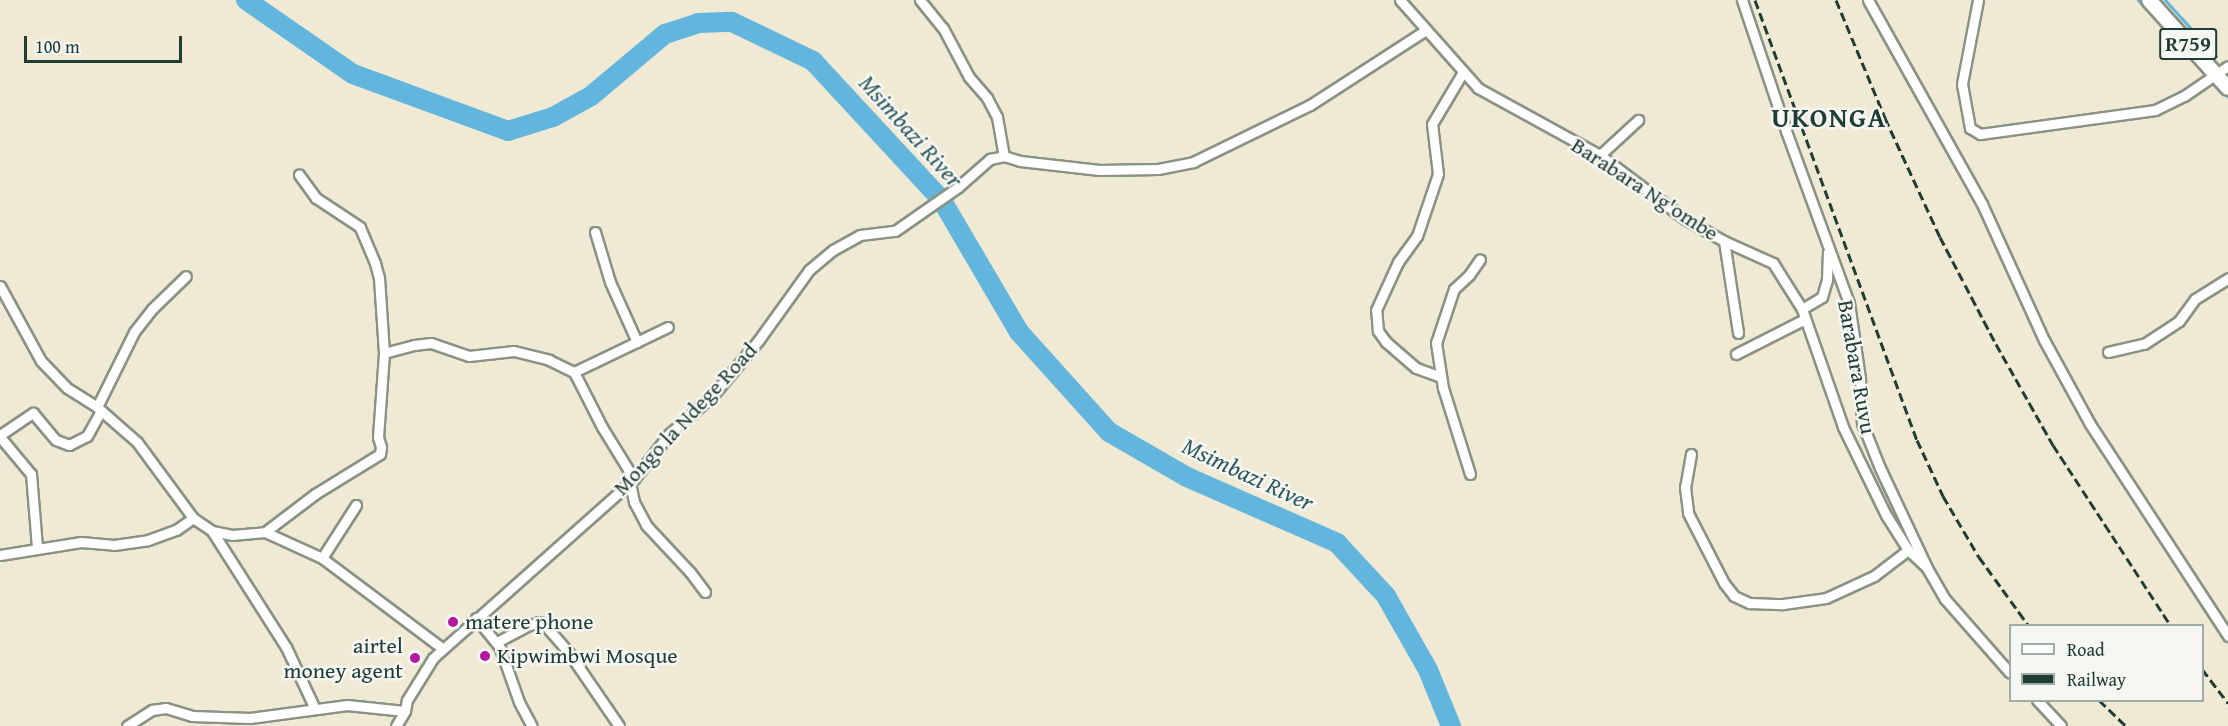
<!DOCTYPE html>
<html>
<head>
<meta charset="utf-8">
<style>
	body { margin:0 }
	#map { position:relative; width:2228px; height:726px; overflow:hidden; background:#f0e9d3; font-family:"Gentium Book Plus",serif }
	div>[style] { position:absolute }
	.stream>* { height:3px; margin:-1.5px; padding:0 1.5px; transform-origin:1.5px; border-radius:1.5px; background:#62b6de }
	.river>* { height:20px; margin:-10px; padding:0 10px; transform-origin:10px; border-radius:10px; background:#62b6de }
	.roads { filter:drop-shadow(2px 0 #889384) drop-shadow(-2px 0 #889384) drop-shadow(0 2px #889384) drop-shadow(0 -2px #889384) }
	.street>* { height:9px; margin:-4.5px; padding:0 4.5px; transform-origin:4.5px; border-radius:4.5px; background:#fff }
	.primary>* { height:14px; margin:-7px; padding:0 7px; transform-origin:7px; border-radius:7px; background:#fff }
	.rail>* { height:3px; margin-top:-1.5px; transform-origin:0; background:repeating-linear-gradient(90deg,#1f3d34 0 9px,transparent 0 13.5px) }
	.dots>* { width:16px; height:16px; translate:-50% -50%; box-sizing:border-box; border:3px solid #f6f6f2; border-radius:50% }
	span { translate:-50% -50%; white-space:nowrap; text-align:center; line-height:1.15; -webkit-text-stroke:5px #f6f6f2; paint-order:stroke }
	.shield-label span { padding:2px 4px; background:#f6f6f2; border:2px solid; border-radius:4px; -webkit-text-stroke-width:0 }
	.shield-label { font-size:21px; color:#1f3d34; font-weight:700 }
	.street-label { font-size:22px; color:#1f3d34 }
	.poi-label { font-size:22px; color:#1f3d34 }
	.left { translate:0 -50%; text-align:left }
	.right { translate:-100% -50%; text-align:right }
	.water-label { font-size:24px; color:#305b5e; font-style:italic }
	.district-label { font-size:28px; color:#1f3d34; font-weight:700; letter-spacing:1.5px }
	.legend { position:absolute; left:2009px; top:624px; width:195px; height:78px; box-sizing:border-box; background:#f6f6f2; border:2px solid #a0aca6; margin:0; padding:8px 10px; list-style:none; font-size:18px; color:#1f3d34 }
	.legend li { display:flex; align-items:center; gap:12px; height:30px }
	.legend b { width:30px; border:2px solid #a0aca6 }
	.scale { position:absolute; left:24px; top:36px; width:158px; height:27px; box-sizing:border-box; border:3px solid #1f3d34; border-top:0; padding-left:8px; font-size:18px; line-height:21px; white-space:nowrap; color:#1f3d34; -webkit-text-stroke:4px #f6f6f2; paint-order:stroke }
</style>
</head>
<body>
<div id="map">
	<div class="stream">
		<i style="left:2138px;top:0;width:52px;rotate:46.5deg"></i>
		<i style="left:2165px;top:0;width:76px;rotate:47.7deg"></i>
		<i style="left:2223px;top:92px;width:7px;rotate:45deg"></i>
	</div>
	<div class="river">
		<i style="left:246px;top:0;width:130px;rotate:34.7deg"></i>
		<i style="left:353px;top:74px;width:165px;rotate:20.2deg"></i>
		<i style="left:508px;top:131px;width:47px;rotate:-17.3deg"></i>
		<i style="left:553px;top:117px;width:43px;rotate:-28.9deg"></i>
		<i style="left:591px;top:96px;width:97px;rotate:-40deg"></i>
		<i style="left:665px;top:34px;width:35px;rotate:-18deg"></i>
		<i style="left:698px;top:23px;width:34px;rotate:-2deg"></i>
		<i style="left:732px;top:22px;width:90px;rotate:25.7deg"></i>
		<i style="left:813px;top:61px;width:188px;rotate:47.2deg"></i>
		<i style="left:941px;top:199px;width:154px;rotate:59.6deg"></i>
		<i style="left:1019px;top:332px;width:135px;rotate:48deg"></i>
		<i style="left:1109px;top:432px;width:90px;rotate:30deg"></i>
		<i style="left:1187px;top:477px;width:164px;rotate:23.7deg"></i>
		<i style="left:1337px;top:543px;width:72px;rotate:47.2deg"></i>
		<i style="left:1386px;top:596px;width:85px;rotate:60.4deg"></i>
		<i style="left:1428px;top:670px;width:61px;rotate:67.7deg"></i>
	</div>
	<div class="roads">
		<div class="street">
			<i style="left:920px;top:0;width:36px;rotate:51deg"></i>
			<i style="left:943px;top:28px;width:55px;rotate:62deg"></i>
			<i style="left:969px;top:77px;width:28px;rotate:49deg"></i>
			<i style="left:987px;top:98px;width:21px;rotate:62deg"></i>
			<i style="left:997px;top:117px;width:40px;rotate:80deg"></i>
			<i style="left:1004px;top:156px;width:17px;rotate:17deg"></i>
			<i style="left:1020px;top:161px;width:80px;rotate:6.5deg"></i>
			<i style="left:1099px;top:170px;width:59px;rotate:-1deg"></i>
			<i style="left:1158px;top:169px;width:36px;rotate:-11deg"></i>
			<i style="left:1193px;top:162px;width:130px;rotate:-26deg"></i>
			<i style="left:1310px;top:105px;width:138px;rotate:-32.9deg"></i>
			<i style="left:1400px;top:0;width:118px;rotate:48.4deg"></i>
			<i style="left:1478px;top:88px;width:139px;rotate:28.8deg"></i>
			<i style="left:1600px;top:155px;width:106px;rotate:37deg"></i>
			<i style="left:1685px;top:219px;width:45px;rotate:29.4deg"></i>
			<i style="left:1724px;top:241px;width:54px;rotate:24.2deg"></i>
			<i style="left:1773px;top:263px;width:54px;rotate:57.8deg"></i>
			<i style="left:1802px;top:309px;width:125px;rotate:70.8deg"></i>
			<i style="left:1843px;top:427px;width:98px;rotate:64deg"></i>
			<i style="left:1886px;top:515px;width:41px;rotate:57.8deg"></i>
			<i style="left:1908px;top:550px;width:26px;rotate:43deg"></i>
			<i style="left:1742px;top:0;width:138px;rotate:71.4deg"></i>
			<i style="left:1786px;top:131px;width:183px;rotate:69.9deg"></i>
			<i style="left:1849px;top:303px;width:76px;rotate:81.7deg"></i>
			<i style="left:1860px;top:378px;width:45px;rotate:87.5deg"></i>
			<i style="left:1862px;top:423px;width:48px;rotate:68.2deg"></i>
			<i style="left:1880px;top:468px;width:110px;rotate:64.8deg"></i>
			<i style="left:1927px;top:568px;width:36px;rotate:60deg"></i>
			<i style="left:1945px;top:599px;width:98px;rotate:48.7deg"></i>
			<i style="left:1868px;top:0;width:234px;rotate:60.8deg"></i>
			<i style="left:1982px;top:204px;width:149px;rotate:65.5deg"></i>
			<i style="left:2044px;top:340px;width:96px;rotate:61.3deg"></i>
			<i style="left:2090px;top:424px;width:253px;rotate:56.9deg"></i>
			<i style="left:1978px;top:0;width:86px;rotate:100.8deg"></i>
			<i style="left:1962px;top:84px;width:45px;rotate:79.7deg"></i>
			<i style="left:1970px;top:128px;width:12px;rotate:31deg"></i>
			<i style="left:1980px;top:134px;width:177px;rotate:-7.8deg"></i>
			<i style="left:2155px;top:110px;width:32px;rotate:-26deg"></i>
			<i style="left:2184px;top:96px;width:53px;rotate:-34.3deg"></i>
			<i style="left:1600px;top:155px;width:52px;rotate:-42.6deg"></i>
			<i style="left:595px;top:232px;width:52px;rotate:73.3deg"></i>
			<i style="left:610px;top:282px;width:66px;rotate:65.8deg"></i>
			<i style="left:1724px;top:241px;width:93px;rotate:81.3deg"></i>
			<i style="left:0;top:286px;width:85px;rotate:61.3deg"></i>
			<i style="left:41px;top:361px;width:37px;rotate:46deg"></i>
			<i style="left:67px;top:388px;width:36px;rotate:32deg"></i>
			<i style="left:97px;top:407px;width:53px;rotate:41.2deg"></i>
			<i style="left:137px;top:442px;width:94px;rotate:53.6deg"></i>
			<i style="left:193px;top:518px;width:23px;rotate:34deg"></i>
			<i style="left:212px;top:531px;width:20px;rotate:11deg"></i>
			<i style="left:232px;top:535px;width:33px;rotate:-5deg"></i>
			<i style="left:265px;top:532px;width:63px;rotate:24.5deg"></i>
			<i style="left:322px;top:558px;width:151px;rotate:36.9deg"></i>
			<i style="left:1802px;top:309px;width:23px;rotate:-31deg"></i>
			<i style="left:1822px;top:297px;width:18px;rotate:-74deg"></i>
			<i style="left:1827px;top:280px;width:28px;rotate:-88deg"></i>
			<i style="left:2108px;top:352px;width:37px;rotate:-13deg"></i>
			<i style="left:2144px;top:344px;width:42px;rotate:-33.3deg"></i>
			<i style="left:2179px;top:321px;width:27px;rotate:-54deg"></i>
			<i style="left:2195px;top:299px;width:39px;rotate:-32deg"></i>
			<i style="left:384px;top:353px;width:31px;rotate:-15deg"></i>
			<i style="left:414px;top:345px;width:17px;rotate:-7deg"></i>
			<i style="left:431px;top:343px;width:40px;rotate:18.9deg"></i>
			<i style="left:469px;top:356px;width:45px;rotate:-6.3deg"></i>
			<i style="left:514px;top:351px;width:36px;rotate:14deg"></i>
			<i style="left:549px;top:360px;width:28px;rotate:26deg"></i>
			<i style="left:574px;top:372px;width:62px;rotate:63deg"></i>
			<i style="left:602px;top:427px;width:61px;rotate:58.4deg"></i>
			<i style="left:1736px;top:354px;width:77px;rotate:-26.9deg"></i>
			<i style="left:574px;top:372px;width:104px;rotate:-25.6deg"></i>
			<i style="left:1441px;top:377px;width:27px;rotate:-160deg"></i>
			<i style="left:1416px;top:368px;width:40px;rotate:-139deg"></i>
			<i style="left:1386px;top:342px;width:14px;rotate:-126deg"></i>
			<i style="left:1378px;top:331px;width:21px;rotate:-95deg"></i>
			<i style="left:1376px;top:310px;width:53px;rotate:-65.4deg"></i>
			<i style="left:1398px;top:262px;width:32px;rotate:-54deg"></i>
			<i style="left:1417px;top:236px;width:65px;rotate:-71.3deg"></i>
			<i style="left:1438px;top:174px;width:50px;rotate:-96.8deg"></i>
			<i style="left:1432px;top:124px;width:61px;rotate:-59.2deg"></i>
			<i style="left:97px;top:407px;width:84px;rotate:-63.7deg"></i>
			<i style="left:134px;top:332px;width:29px;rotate:-52deg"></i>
			<i style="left:152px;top:309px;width:47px;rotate:-44.1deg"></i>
			<i style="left:0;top:435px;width:40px;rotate:-34deg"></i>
			<i style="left:33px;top:413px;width:35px;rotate:50deg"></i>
			<i style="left:56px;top:440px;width:14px;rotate:21deg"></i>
			<i style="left:69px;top:445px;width:20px;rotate:-27deg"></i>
			<i style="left:87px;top:436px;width:29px;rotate:-61deg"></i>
			<i style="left:0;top:437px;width:48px;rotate:50deg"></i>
			<i style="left:31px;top:474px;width:73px;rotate:85.3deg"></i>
			<i style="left:1691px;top:454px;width:34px;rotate:100deg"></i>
			<i style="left:1685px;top:487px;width:26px;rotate:83deg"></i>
			<i style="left:1688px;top:513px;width:79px;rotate:62.8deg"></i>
			<i style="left:1724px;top:583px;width:16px;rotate:52deg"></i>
			<i style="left:1734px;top:596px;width:17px;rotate:25deg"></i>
			<i style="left:1749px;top:603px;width:34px;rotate:2deg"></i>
			<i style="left:1783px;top:604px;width:43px;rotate:-7.9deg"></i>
			<i style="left:1826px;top:598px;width:53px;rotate:-24.6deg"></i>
			<i style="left:1874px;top:576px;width:43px;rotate:-37.4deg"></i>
			<i style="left:1470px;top:474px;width:90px;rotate:-107.4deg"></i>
			<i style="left:1443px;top:388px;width:46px;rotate:-98.8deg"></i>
			<i style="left:1436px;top:343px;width:57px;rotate:-71.6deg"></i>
			<i style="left:1454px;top:289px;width:21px;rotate:-43deg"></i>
			<i style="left:1469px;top:275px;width:19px;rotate:-55deg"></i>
			<i style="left:630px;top:483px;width:19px;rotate:78deg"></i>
			<i style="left:634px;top:502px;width:26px;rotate:62deg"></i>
			<i style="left:646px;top:525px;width:64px;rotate:46.9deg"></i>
			<i style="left:690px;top:572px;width:25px;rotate:53deg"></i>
			<i style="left:212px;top:531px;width:138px;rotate:57.5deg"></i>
			<i style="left:286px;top:647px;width:68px;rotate:64.9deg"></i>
			<i style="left:265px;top:532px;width:63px;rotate:-37.2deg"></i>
			<i style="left:315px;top:494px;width:76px;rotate:-31.6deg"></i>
			<i style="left:380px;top:454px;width:7px;rotate:-82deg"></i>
			<i style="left:381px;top:447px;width:10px;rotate:-107deg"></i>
			<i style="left:378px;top:437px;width:84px;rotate:-85.9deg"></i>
			<i style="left:384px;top:353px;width:75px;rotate:-93.8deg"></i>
			<i style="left:379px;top:278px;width:16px;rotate:-105deg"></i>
			<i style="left:375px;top:263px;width:39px;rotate:-113deg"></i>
			<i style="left:360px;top:227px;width:53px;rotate:-146.6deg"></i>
			<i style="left:316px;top:198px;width:29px;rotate:-126deg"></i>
			<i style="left:0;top:555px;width:82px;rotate:-9.1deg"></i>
			<i style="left:81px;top:542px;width:33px;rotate:5deg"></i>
			<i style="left:114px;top:545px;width:34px;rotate:-8deg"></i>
			<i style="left:148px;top:540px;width:30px;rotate:-20deg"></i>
			<i style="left:176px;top:530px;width:21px;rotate:-35deg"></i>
			<i style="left:322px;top:558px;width:63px;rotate:-57.3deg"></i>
			<i style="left:476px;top:618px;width:38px;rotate:51deg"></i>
			<i style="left:500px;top:648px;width:57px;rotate:70.6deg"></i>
			<i style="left:519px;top:702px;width:27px;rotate:62deg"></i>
			<i style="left:497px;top:642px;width:34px;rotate:-28deg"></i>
			<i style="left:527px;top:626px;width:13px;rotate:-18deg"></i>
			<i style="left:539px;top:622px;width:5px;rotate:22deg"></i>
			<i style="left:544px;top:624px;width:35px;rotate:49deg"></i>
			<i style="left:567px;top:650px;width:92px;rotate:55.6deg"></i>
			<i style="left:2037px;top:700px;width:35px;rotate:47deg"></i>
			<i style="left:127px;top:726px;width:30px;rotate:-33deg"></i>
			<i style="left:152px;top:710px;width:14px;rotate:-8deg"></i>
			<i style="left:166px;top:708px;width:27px;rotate:17deg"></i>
			<i style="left:192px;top:716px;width:58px;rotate:2deg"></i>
			<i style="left:250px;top:718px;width:98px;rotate:-7.6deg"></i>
			<i style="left:347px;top:705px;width:58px;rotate:5.9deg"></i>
			<i style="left:396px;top:726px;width:17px;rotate:-59deg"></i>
			<i style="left:405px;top:711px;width:11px;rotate:-80deg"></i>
			<i style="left:407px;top:700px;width:49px;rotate:-58.2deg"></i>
			<i style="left:433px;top:658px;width:269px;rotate:-41.7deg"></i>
			<i style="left:634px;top:479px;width:57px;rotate:-52.1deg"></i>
			<i style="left:669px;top:434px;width:59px;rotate:-41.6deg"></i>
			<i style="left:713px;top:395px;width:70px;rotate:-50.2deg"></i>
			<i style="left:758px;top:341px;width:87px;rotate:-54.3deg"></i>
			<i style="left:809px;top:270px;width:31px;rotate:-40deg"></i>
			<i style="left:833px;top:250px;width:31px;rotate:-29deg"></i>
			<i style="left:860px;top:235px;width:35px;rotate:-7deg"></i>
			<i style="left:895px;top:231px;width:77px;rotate:-34.9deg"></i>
			<i style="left:958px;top:187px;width:43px;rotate:-41.2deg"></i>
			<i style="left:990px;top:159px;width:14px;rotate:-12deg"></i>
		</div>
		<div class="primary">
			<i style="left:2149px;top:0;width:118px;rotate:48.1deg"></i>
		</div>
	</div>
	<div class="rail">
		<i style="left:1755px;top:0;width:469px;rotate:69.8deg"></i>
		<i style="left:1917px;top:440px;width:62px;rotate:65.1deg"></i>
		<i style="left:1943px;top:496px;width:71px;rotate:59.5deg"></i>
		<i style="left:1979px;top:557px;width:85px;rotate:54.1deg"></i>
		<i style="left:1836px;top:0;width:128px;rotate:67.4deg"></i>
		<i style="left:1885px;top:118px;width:131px;rotate:65.2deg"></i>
		<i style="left:1940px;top:237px;width:121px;rotate:62.4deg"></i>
		<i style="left:1996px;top:344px;width:116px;rotate:60.6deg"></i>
		<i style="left:2053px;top:445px;width:216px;rotate:56.9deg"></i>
		<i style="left:2202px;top:669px;width:43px;rotate:52.6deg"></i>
		<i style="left:2099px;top:700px;width:37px;rotate:44deg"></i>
	</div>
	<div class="dots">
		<i style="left:453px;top:622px;background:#b5179e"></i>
		<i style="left:485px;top:656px;background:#b5179e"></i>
		<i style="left:415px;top:658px;background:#b5179e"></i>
	</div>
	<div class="shield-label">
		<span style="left:2188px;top:44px">R759</span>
	</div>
	<div class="street-label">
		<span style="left:1645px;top:189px;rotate:33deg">Barabara Ng'ombe</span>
		<span style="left:1857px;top:367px;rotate:80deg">Barabara Ruvu</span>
		<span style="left:685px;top:419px;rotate:-47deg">Mongo la Ndege Road</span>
	</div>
	<div class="poi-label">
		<span class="left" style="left:465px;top:622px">matere phone</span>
		<span class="right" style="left:403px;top:658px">airtel<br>money agent</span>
		<span class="left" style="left:497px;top:656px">Kipwimbwi Mosque</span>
	</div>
	<div class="water-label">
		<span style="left:911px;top:131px;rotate:48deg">Msimbazi River</span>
		<span style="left:1248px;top:474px;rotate:25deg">Msimbazi River</span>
	</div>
	<div class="district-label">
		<span style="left:1829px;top:117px">UKONGA</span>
	</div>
	<ul class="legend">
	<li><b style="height:8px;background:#fff"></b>Road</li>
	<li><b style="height:8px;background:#1f3d34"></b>Railway</li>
	</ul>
	<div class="scale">100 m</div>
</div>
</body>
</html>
